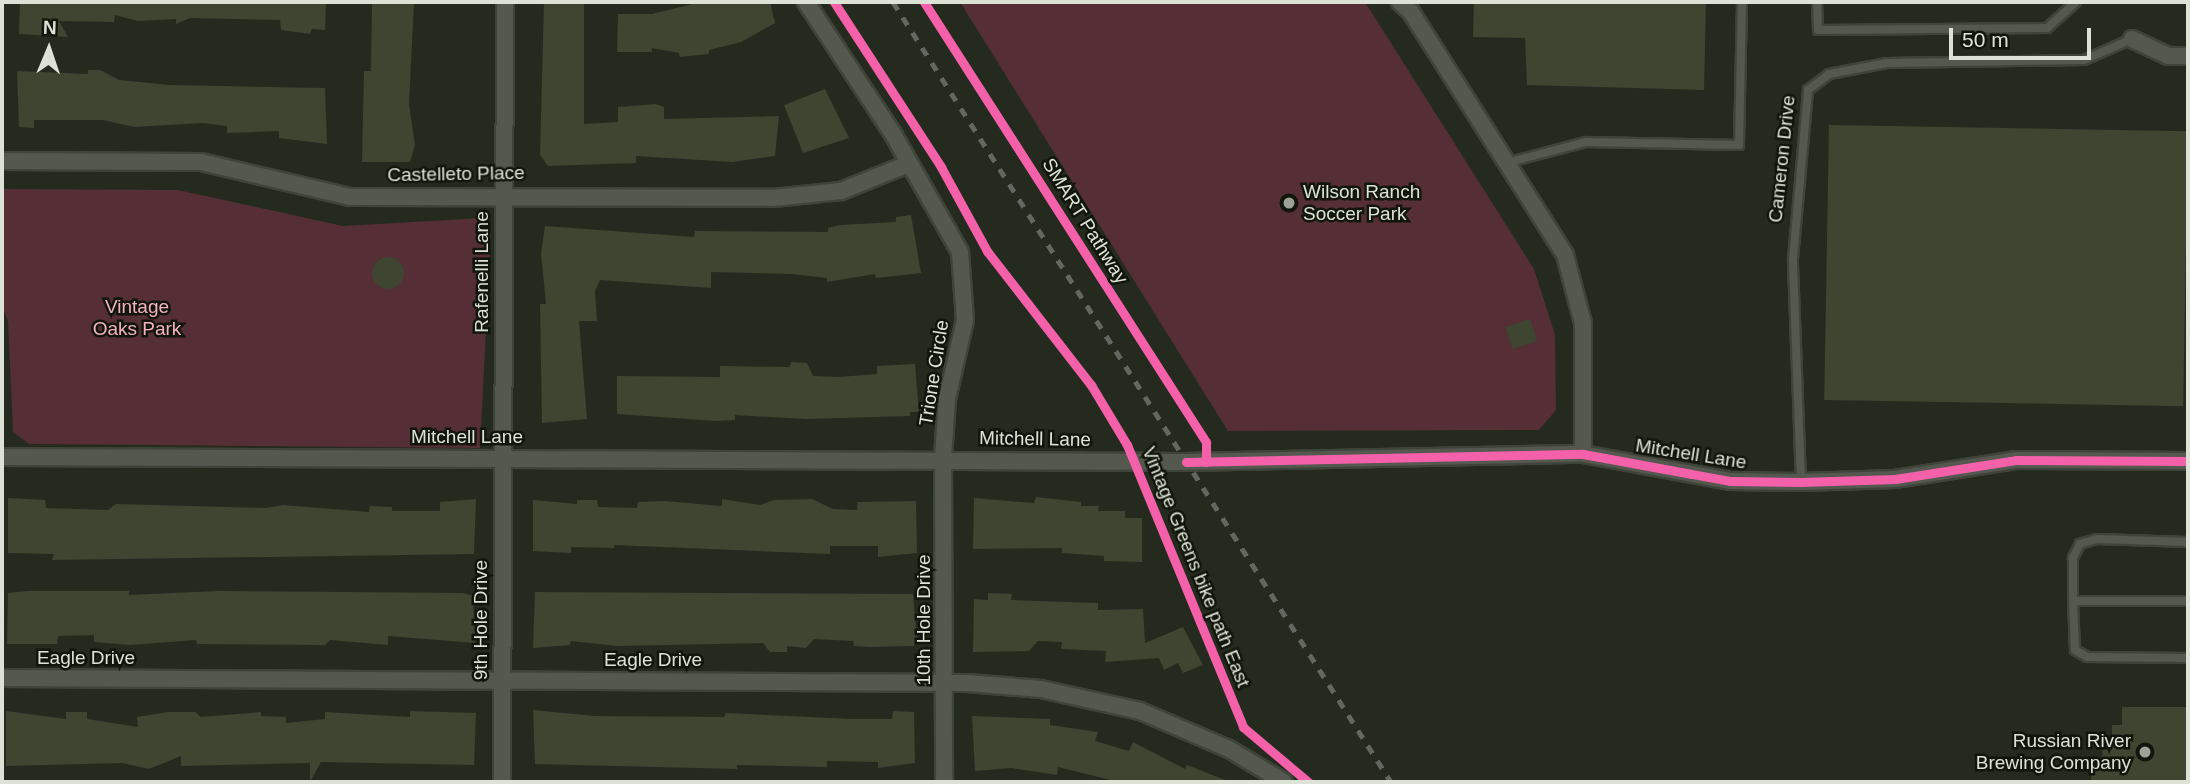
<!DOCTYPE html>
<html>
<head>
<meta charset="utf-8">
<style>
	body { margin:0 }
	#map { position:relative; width:2190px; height:784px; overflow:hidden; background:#252a1e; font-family:Helvetica,sans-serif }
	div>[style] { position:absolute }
	.green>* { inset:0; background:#552e36 }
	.building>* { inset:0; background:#3e4531; transform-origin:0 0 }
	.round { border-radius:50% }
	.roads { filter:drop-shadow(2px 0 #3f443a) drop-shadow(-2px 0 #3f443a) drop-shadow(0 2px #3f443a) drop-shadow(0 -2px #3f443a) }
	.lane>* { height:8px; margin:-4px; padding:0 4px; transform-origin:4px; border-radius:4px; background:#54584f }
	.street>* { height:16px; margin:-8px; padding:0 8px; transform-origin:8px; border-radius:8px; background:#54584f }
	.rail>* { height:5px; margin-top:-2.5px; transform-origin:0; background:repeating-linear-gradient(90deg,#64675f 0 9px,transparent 0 18px) }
	.cycleway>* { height:9px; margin:-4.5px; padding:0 4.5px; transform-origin:4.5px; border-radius:4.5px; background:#f560ab }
	.dots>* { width:19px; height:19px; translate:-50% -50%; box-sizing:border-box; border:4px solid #11150c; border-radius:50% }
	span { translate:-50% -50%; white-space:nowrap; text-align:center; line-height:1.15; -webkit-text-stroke:5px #11150c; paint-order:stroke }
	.street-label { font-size:19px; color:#dce2d5 }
	.poi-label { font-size:19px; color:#dce2d5 }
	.left { translate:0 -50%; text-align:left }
	.right { translate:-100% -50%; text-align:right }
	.park-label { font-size:19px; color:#f6b1bf }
	.frame { position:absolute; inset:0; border:4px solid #dce2d5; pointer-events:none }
	.north { position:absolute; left:14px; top:14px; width:70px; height:70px; -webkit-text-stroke:5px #11150c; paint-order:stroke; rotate:2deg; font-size:19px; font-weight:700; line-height:28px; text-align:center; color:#dce2d5 }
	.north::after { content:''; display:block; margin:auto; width:24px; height:32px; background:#dce2d5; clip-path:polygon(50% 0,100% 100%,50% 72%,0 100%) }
	.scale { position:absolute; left:1949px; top:28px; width:142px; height:32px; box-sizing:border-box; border:4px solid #dce2d5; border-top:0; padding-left:9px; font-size:21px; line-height:24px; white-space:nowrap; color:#dce2d5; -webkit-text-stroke:5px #11150c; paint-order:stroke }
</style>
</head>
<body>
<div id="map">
	<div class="green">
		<i style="clip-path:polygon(960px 2px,1365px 2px,1534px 269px,1555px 335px,1556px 410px,1539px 430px,1228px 431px)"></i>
		<i style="clip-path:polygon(2px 189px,178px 190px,343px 226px,483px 218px,491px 232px,480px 448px,29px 444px,13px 432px,8px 321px,2px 307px)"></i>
	</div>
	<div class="building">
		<i style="clip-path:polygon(20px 2px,326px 2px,325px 30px,312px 29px,310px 34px,281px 30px,280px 20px,190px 18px,176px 24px,176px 19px,138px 21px,115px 15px,114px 22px,59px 21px,68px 37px,19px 34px)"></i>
		<i style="clip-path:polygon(372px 2px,414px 2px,409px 104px,415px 145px,410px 162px,362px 162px,364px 71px,371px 71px)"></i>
		<i style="clip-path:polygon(544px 2px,584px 2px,584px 124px,618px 122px,618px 107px,656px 104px,664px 107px,664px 119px,779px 116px,775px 156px,732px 162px,636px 156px,636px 163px,548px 166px,540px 155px)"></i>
		<i style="clip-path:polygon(701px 2px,770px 2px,775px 23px,741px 42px,709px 50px,709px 54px,680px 57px,679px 53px,652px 48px,652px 52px,617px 52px,618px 14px,652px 14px)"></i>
		<i style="clip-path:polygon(1474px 2px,1706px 2px,1704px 90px,1527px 85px,1525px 38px,1473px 37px)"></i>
		<i style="clip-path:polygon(88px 70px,100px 70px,119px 80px,170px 85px,325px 88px,327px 144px,279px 138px,279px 131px,227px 133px,227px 126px,203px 123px,134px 127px,103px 120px,34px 120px,34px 128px,19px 127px,17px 71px,88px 74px)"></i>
		<i style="clip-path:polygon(825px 89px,849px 138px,803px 153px,784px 105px)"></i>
		<i style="left:1829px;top:125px;width:359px;height:275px;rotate:1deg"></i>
		<i style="clip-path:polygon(911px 215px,921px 273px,876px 278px,875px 274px,827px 282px,827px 278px,792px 274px,711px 272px,711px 288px,600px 280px,595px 291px,597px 321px,579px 321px,587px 419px,542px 423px,540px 304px,546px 304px,541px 253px,545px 226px,694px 237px,695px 231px,828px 232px,828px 228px,840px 225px,896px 222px,896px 217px)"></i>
		<i class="round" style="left:372px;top:257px;width:32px;height:32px"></i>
		<i style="left:1530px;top:319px;width:23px;height:26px;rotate:72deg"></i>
		<i style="clip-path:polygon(791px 362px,807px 363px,813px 376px,839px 377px,877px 374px,877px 366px,915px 364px,919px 412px,910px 412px,910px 416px,806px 419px,735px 415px,735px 420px,716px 421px,617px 414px,617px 376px,720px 377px,720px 366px,790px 367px)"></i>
		<i style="clip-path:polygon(1036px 497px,1081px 502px,1081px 506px,1099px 506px,1098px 511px,1125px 511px,1125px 518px,1142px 518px,1142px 562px,1104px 561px,1104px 556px,1062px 553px,1062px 548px,973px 549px,974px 498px,1034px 503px)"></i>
		<i style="clip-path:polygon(8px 498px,45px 500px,46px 508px,108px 510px,116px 504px,266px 508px,283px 505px,369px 512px,370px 506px,392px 507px,392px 511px,440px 511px,440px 502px,476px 499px,474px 554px,52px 560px,54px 554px,8px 553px)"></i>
		<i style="clip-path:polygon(722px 499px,760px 505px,774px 500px,812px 499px,833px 509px,857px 510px,858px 502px,916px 501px,917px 553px,878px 557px,878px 546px,830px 546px,830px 554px,614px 545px,614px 548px,571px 547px,571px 553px,533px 551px,533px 500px,577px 504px,577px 500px,597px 500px,598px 507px,637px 508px,638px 502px,665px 501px,722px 506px)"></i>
		<i style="clip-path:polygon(28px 591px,129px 591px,129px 595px,217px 591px,463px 593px,473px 596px,475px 643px,388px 636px,388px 645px,330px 640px,325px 645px,197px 644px,196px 640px,130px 645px,94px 642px,94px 635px,58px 636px,57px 644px,7px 644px,8px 593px)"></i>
		<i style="clip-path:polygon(535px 592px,913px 594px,917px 639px,914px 646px,871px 647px,854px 646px,853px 641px,814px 639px,806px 648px,787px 646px,787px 652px,770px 652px,763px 643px,618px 646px,571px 641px,570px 645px,533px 648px)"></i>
		<i style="clip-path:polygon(988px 593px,1012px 594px,1011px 600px,1098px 603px,1098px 610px,1143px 609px,1145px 643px,1183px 627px,1203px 665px,1183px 673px,1178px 663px,1164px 670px,1159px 658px,1105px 662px,1106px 651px,1061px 649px,1062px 642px,1038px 641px,1029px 651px,973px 652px,974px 599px,988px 600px)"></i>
		<i style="clip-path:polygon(2122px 707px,2188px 707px,2188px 782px,2091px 782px,2092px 762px,2102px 761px,2103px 742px,2112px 742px,2112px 725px,2122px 725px)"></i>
		<i style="clip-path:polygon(533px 710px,595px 716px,724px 717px,726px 713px,852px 719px,892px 719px,893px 711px,914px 712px,915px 763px,878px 768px,878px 762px,827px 761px,827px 767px,737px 765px,737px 769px,535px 764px)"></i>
		<i style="clip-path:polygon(6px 711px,66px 719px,66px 712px,87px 712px,87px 719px,138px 727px,137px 717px,168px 712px,195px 712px,201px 717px,261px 712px,261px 716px,286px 717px,286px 723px,325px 719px,325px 712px,410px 717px,410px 711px,476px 713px,474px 765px,321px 762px,310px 782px,310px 763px,181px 766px,181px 756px,149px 769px,122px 763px,6px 766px)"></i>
		<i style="clip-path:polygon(972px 716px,1050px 719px,1050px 725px,1098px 732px,1095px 741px,1129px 751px,1133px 742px,1185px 769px,1187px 765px,1230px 782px,1119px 782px,1058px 767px,1057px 775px,1011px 768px,975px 771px)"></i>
	</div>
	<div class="roads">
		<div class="lane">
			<i style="left:1817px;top:2px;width:28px;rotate:88deg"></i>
			<i style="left:1818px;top:30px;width:229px;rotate:-0.5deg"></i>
			<i style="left:2047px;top:28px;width:39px;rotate:-42deg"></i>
			<i style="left:1506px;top:163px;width:83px;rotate:-14.7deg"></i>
			<i style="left:1586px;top:142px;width:153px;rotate:1.1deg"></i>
			<i style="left:1739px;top:145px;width:143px;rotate:-88.8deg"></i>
			<i style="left:1801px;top:482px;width:223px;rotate:-92.1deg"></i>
			<i style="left:1793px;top:259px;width:170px;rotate:-84.9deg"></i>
			<i style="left:1808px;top:90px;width:26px;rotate:-37deg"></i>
			<i style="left:1829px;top:74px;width:59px;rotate:-10.7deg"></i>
			<i style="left:1887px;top:63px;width:197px;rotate:-0.9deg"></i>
			<i style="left:2084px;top:60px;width:52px;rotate:-23.6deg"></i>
			<i style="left:2188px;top:542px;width:91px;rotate:-178.1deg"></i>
			<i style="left:2097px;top:539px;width:18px;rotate:164deg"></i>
			<i style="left:2080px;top:544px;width:16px;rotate:117deg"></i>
			<i style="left:2073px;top:558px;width:43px;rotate:90deg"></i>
			<i style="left:2073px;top:601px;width:49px;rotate:87.7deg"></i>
			<i style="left:2075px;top:650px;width:14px;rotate:30deg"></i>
			<i style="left:2087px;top:657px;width:101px;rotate:0.6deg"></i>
			<i style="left:2073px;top:601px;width:115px"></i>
		</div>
		<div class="street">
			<i style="left:806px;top:2px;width:158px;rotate:56.6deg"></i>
			<i style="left:893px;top:134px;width:136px;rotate:60.4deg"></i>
			<i style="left:960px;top:252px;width:68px;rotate:85.8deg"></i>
			<i style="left:965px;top:320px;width:81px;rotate:102.8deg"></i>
			<i style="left:947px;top:399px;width:59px;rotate:93.9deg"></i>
			<i style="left:943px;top:458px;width:324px;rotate:89.8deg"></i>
			<i style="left:1400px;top:2px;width:15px;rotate:42deg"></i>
			<i style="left:1411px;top:12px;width:288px;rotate:57.6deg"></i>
			<i style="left:1565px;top:255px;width:70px;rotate:75.2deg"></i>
			<i style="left:1583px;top:323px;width:131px;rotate:90deg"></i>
			<i style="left:2132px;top:39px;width:40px;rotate:25deg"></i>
			<i style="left:2168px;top:56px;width:20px"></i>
			<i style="left:2px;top:161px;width:199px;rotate:0.3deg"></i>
			<i style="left:201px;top:162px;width:153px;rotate:13.2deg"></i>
			<i style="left:350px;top:197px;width:423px;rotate:0.1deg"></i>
			<i style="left:773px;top:198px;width:68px;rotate:-5.9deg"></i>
			<i style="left:841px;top:191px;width:72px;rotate:-21.9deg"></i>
			<i style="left:2px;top:457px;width:1184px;rotate:0.24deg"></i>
			<i style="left:1186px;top:462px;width:397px;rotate:-1.2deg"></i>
			<i style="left:1583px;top:454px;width:149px;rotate:10.4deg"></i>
			<i style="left:1730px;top:481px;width:71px;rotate:0.8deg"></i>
			<i style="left:1801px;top:482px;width:94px;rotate:-1.8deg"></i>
			<i style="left:1895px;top:479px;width:122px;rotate:-8.9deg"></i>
			<i style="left:2016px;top:460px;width:172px;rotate:0.3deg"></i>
			<i style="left:2px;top:678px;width:965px;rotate:0.3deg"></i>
			<i style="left:967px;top:683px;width:74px;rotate:4.6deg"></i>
			<i style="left:1041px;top:689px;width:101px;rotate:12.5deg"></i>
			<i style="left:1140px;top:711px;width:97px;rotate:23.1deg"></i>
			<i style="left:1229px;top:749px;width:64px;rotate:31deg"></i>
			<i style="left:502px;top:782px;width:780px;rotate:-89.78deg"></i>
		</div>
	</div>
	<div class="rail">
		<i style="left:893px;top:2px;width:925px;rotate:57.44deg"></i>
	</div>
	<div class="cycleway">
		<i style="left:834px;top:2px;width:197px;rotate:57deg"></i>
		<i style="left:941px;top:167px;width:96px;rotate:61.3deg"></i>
		<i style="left:987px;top:251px;width:170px;rotate:52.2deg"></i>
		<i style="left:1091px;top:385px;width:70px;rotate:59deg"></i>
		<i style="left:1127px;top:445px;width:305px;rotate:67.6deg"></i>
		<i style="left:1243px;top:727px;width:85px;rotate:40.2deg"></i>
		<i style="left:924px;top:2px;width:523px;rotate:57.34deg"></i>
		<i style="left:1206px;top:442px;width:20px;rotate:90deg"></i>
		<i style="left:1186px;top:462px;width:397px;rotate:-1.2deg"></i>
		<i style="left:1583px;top:454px;width:149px;rotate:10.4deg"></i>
		<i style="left:1730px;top:481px;width:71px;rotate:0.8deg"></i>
		<i style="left:1801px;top:482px;width:94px;rotate:-1.8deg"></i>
		<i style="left:1895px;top:479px;width:122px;rotate:-8.9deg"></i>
		<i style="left:2016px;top:460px;width:172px;rotate:0.3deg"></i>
	</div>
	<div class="dots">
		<i style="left:1289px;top:203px;background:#9ca295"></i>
		<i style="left:2145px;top:752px;background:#9ca295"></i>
	</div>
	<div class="street-label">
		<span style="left:1782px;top:159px;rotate:-84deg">Cameron Drive</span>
		<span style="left:456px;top:174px;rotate:-1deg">Castelleto Place</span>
		<span style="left:1085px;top:221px;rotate:58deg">SMART Pathway</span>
		<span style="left:482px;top:272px;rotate:-90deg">Rafenelli Lane</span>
		<span style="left:934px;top:373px;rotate:-81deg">Trione Circle</span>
		<span style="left:467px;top:437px">Mitchell Lane</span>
		<span style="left:1035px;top:439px;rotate:1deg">Mitchell Lane</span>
		<span style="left:1691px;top:454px;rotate:9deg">Mitchell Lane</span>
		<span style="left:1196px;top:567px;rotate:68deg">Vintage Greens bike path East</span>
		<span style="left:481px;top:620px;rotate:-90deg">9th Hole Drive</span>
		<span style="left:924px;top:620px;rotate:-90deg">10th Hole Drive</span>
		<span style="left:86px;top:658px">Eagle Drive</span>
		<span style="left:653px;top:660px">Eagle Drive</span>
	</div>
	<div class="poi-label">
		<span class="left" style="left:1303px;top:203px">Wilson Ranch<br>Soccer Park</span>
		<span class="right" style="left:2131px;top:752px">Russian River<br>Brewing Company</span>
	</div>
	<div class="park-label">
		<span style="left:137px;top:318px">Vintage<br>Oaks Park</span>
	</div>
	<div class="frame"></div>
	<div class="north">N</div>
	<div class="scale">50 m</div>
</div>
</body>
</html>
